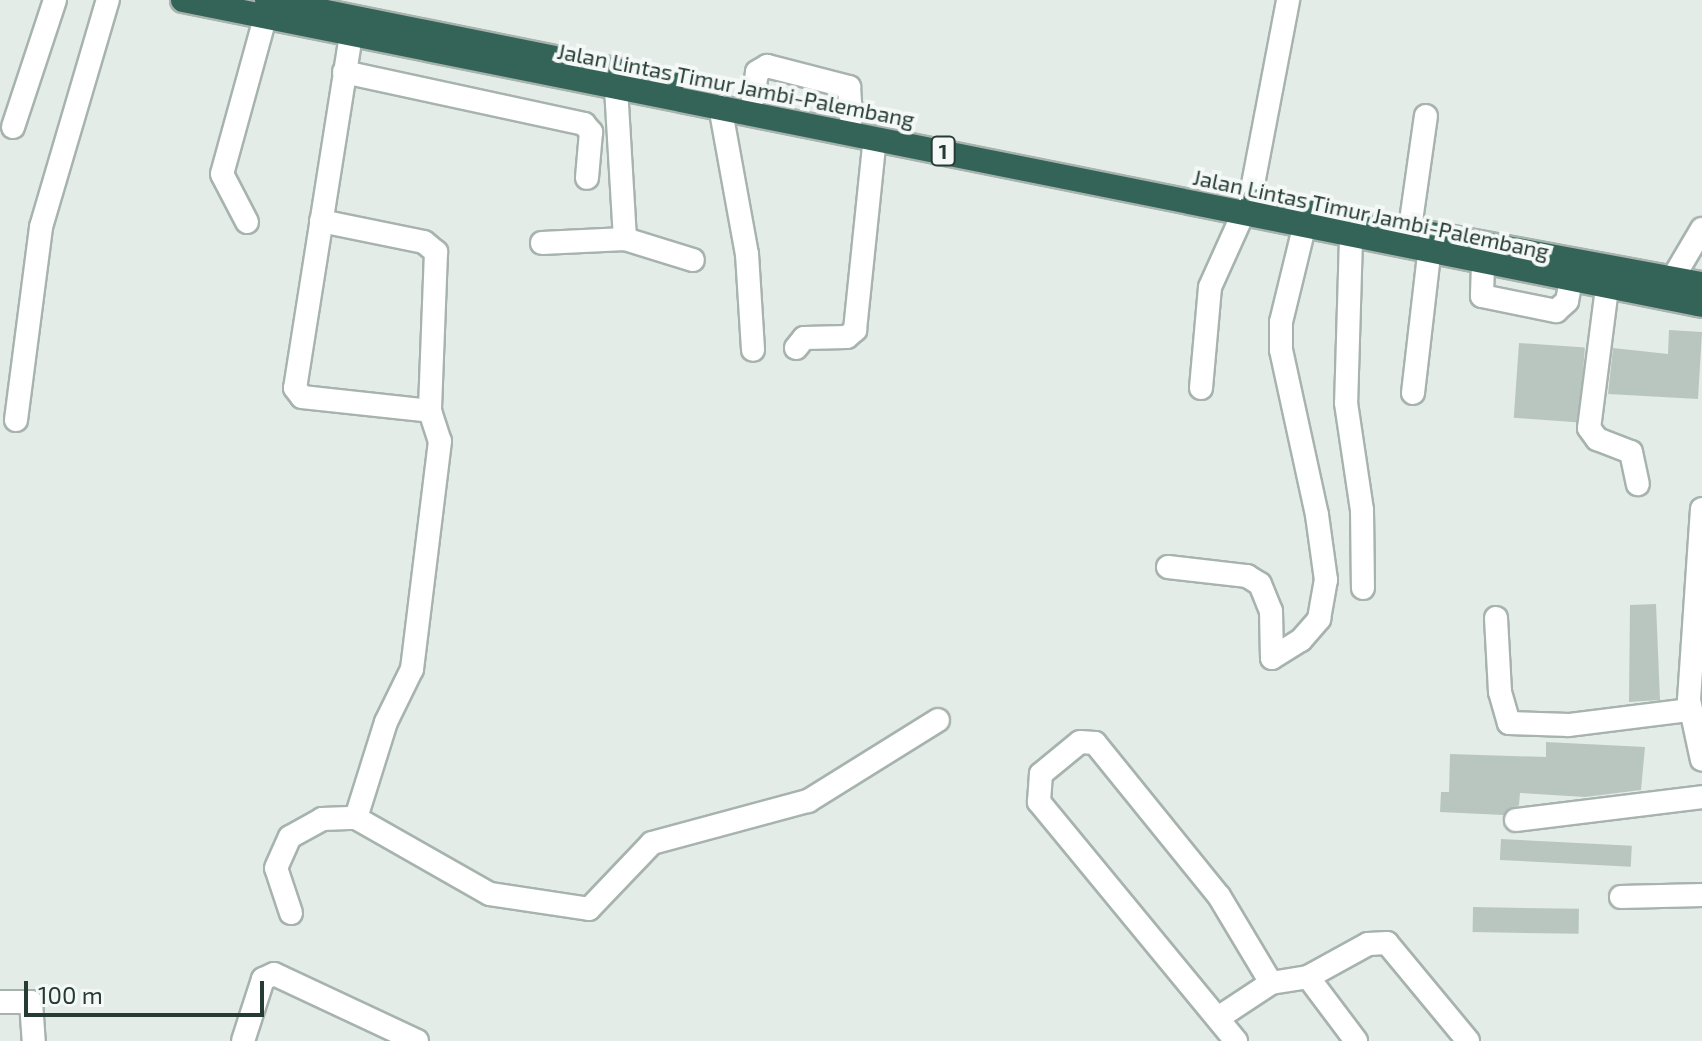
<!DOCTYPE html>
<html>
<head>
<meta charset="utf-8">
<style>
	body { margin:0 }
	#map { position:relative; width:1702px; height:1041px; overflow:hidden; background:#e4ece8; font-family:"Exo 2",sans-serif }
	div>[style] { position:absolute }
	.building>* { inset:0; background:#b9c6c0; transform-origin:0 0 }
	.roads { filter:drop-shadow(2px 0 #a7b3ae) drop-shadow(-2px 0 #a7b3ae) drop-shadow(0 2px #a7b3ae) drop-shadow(0 -2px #a7b3ae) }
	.minor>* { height:22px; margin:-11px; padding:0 11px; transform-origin:11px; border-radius:11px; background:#fff }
	.highway>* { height:24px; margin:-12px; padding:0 12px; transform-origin:12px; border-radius:12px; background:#346457 }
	span { translate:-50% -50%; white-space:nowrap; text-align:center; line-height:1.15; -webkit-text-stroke:8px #f4f8f6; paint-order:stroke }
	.shield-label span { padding:2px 6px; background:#f4f8f6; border:2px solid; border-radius:6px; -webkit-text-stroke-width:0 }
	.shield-label { font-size:20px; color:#253b34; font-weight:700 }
	.street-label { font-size:22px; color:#253b34 }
	.scale { position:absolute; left:24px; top:981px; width:240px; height:36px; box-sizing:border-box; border:4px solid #253b34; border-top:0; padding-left:10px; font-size:24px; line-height:28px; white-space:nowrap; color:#253b34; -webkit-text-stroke:6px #f4f8f6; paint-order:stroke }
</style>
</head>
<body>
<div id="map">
	<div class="building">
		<i style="clip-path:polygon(1669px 330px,1702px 332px,1698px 399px,1608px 394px,1613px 348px,1668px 354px)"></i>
		<i style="left:1519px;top:343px;width:66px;height:75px;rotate:4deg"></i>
		<i style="clip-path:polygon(1656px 604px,1660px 700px,1629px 702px,1630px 605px)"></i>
		<i style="clip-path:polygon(1546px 742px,1645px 747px,1641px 790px,1585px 797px,1520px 793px,1519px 805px,1503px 815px,1440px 812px,1441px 792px,1449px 792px,1450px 754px,1546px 757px)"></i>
		<i style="left:1501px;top:839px;width:131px;height:21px;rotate:3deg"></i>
		<i style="left:1473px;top:907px;width:106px;height:25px;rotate:1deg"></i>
	</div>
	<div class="roads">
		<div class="minor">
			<i style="left:351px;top:35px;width:357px;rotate:99deg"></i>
			<i style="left:295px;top:388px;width:11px;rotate:52deg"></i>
			<i style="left:302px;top:397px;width:129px;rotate:6.2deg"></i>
			<i style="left:430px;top:411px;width:32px;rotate:72deg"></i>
			<i style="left:440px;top:441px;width:230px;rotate:97deg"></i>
			<i style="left:412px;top:669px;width:59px;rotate:116.1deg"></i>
			<i style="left:386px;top:722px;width:101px;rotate:107.4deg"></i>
			<i style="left:356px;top:818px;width:154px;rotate:29.6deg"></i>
			<i style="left:490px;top:894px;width:100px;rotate:8.6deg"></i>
			<i style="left:589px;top:909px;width:91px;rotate:-46.3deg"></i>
			<i style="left:652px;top:843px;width:162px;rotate:-15.1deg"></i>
			<i style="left:808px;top:801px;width:153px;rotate:-31.9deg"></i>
			<i style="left:344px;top:72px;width:246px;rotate:12.2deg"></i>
			<i style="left:584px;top:124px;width:11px;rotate:49deg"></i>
			<i style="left:591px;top:132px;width:46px;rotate:95deg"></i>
			<i style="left:753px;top:98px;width:26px;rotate:-81deg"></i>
			<i style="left:757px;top:72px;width:12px;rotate:-31deg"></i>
			<i style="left:767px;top:66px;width:85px;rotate:14.4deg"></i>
			<i style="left:849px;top:87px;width:31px;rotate:86deg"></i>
			<i style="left:720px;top:106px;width:150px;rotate:79.7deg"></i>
			<i style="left:747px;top:254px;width:96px;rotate:86.4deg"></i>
			<i style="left:13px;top:127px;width:134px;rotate:-71.7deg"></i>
			<i style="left:1250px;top:200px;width:204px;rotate:-79.2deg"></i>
			<i style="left:321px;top:221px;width:105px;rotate:11.5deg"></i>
			<i style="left:424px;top:242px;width:16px;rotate:40deg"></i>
			<i style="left:436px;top:252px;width:159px;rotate:92.2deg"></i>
			<i style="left:247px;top:222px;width:54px;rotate:-117.5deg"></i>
			<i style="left:222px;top:174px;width:162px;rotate:-74.6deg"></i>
			<i style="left:1410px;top:228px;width:113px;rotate:-81.9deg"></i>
			<i style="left:1351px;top:238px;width:165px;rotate:91.7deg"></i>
			<i style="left:1346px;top:403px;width:108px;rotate:81.5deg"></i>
			<i style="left:1362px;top:510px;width:78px;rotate:89.3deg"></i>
			<i style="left:625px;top:239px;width:71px;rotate:17.2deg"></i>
			<i style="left:542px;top:243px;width:83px;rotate:-2.8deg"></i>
			<i style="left:625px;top:239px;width:150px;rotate:-93.4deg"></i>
			<i style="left:1483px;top:265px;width:31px;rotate:92deg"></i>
			<i style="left:1482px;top:296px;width:76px;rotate:11.5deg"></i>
			<i style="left:1556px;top:311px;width:15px;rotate:-42deg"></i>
			<i style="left:1567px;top:301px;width:20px;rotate:-79deg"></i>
			<i style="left:1673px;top:278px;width:57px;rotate:-59.4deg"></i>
			<i style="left:1607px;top:288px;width:141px;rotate:97.3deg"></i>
			<i style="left:1589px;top:428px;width:14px;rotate:54deg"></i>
			<i style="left:1597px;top:439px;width:36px;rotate:21deg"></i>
			<i style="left:1631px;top:452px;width:33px;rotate:78deg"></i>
			<i style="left:796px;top:348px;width:13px;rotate:-51deg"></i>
			<i style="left:804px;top:338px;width:43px;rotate:-1.3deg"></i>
			<i style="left:847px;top:337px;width:11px;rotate:-41deg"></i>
			<i style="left:855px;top:330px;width:193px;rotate:-84.1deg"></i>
			<i style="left:1201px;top:388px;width:101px;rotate:-84.9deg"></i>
			<i style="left:1210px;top:287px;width:80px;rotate:-65.7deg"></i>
			<i style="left:1413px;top:393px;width:140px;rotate:-83.4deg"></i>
			<i style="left:16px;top:420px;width:195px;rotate:-82.6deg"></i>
			<i style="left:41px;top:227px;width:237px;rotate:-73.6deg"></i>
			<i style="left:1702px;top:509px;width:191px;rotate:93.9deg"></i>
			<i style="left:1689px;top:700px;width:61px;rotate:77.8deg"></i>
			<i style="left:1168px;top:567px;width:80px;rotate:6.5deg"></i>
			<i style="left:1247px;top:576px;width:15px;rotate:32deg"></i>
			<i style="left:1260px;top:584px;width:29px;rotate:68deg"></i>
			<i style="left:1271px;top:611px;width:47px;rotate:88.8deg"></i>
			<i style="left:1272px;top:658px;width:34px;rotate:-32deg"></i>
			<i style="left:1301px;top:640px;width:28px;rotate:-49deg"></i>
			<i style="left:1319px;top:619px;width:40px;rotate:-80deg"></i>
			<i style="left:1326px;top:580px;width:66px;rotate:-97.9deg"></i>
			<i style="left:1317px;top:515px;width:169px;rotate:-102.3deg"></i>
			<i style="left:1281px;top:350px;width:28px;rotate:-90deg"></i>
			<i style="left:1281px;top:322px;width:97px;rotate:-76.3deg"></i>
			<i style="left:1496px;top:618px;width:74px;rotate:86.9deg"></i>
			<i style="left:1500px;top:692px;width:32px;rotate:74deg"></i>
			<i style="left:1509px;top:723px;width:60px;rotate:1.9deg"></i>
			<i style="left:1569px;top:725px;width:121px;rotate:-7.1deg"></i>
			<i style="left:1516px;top:820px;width:187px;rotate:-7deg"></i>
			<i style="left:1621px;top:897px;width:81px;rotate:-1.4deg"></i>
			<i style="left:291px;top:913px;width:47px;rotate:-108.4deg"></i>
			<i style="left:276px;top:868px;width:34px;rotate:-66deg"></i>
			<i style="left:290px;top:837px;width:37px;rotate:-29deg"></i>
			<i style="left:322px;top:819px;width:34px;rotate:-2deg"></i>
			<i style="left:1308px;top:977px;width:80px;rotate:53.1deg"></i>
			<i style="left:0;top:1002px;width:31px"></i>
			<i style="left:31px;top:1002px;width:39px;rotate:86deg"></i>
			<i style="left:1218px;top:1018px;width:64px;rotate:-33.4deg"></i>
			<i style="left:1271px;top:983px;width:37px;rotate:-9deg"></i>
			<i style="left:1308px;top:977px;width:68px;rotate:-28.8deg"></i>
			<i style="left:1368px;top:944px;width:19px;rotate:-3deg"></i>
			<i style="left:1387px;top:943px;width:127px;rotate:50.4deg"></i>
			<i style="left:243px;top:1041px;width:65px;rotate:-72.1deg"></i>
			<i style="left:263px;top:979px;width:12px;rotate:-24deg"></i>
			<i style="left:274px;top:974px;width:158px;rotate:25.1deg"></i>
			<i style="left:1236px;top:1041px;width:310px;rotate:-129.5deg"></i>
			<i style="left:1039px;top:802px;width:28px;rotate:-86deg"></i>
			<i style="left:1041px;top:774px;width:50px;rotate:-39.4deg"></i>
			<i style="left:1080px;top:742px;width:15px;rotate:4deg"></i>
			<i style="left:1095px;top:743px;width:197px;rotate:51deg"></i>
			<i style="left:1219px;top:896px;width:101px;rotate:59.1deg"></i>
		</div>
		<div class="highway">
			<i style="left:183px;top:0;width:1549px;rotate:11.35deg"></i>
			<i style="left:267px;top:0;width:414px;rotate:11.4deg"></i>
			<i style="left:1253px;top:201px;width:457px;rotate:10.5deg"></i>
		</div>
	</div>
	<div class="shield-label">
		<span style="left:943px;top:151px">1</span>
	</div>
	<div class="street-label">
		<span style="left:736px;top:85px;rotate:11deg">Jalan Lintas Timur Jambi-Palembang</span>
		<span style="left:1371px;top:214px;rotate:12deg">Jalan Lintas Timur Jambi-Palembang</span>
	</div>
	<div class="scale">100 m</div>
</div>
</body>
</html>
